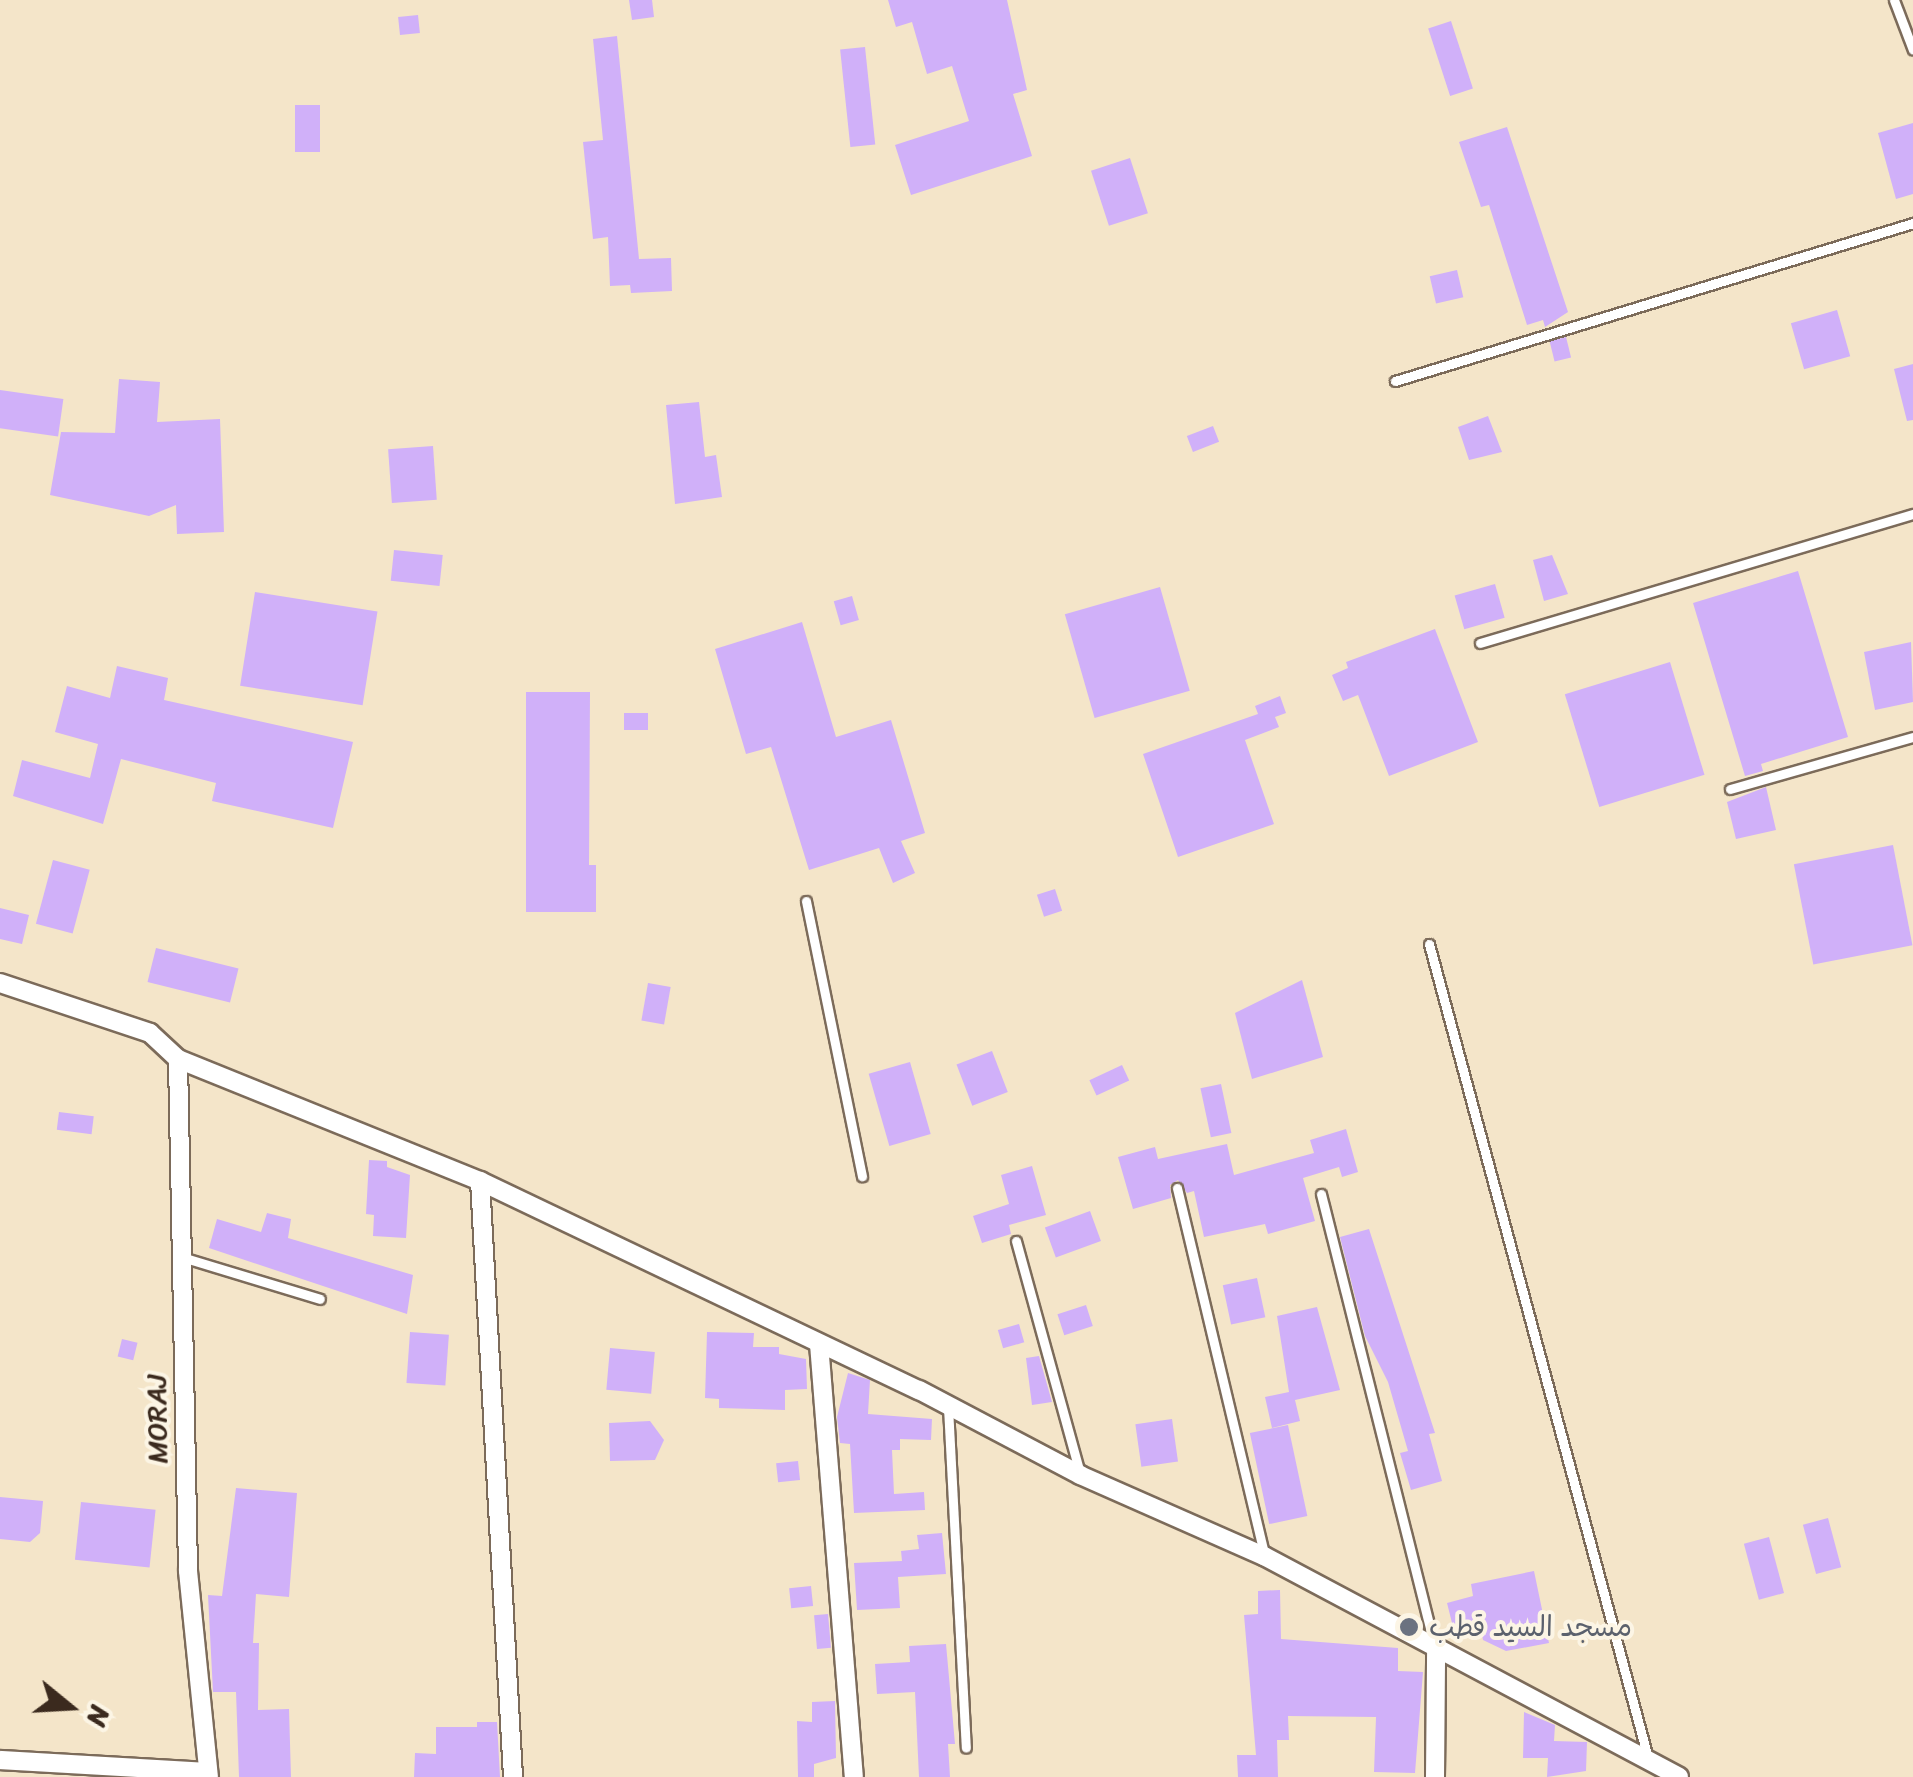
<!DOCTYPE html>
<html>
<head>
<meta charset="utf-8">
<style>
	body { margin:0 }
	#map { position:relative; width:1913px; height:1777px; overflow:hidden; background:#f4e5c9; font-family:Sriracha,"Playpen Sans Arabic",sans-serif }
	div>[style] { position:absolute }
	.building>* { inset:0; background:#d0b0f9; transform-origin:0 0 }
	.roads { filter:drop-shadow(2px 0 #7c6b5a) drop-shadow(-2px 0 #7c6b5a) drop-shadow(0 2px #7c6b5a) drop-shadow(0 -2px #7c6b5a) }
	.service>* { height:9px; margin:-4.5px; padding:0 4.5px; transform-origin:4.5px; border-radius:4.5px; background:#fff }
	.minor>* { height:18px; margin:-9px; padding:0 9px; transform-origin:9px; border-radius:9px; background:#fff }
	.dots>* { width:28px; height:28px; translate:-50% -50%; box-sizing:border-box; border:5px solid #fcf5e5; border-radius:50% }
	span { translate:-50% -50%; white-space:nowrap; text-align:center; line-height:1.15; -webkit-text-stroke:8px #fcf5e5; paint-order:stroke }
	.street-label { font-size:28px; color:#3b2a1e }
	.worship-label { font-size:28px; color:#5b616d }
	.left { translate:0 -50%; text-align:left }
	.north { position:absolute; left:20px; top:1657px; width:100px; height:100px; -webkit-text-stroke:8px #fcf5e5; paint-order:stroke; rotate:108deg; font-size:28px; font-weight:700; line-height:40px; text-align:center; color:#3b2a1e }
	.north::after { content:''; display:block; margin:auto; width:35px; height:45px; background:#3b2a1e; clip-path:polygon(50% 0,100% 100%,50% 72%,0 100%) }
</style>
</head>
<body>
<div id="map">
	<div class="building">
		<i style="clip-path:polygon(629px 0,652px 0,654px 17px,632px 20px)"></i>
		<i style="clip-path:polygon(888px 0,1007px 0,1027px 90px,1013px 94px,1032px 156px,911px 195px,895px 145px,969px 121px,952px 66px,927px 74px,912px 22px,896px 27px)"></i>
		<i style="left:418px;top:15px;width:18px;height:20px;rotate:84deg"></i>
		<i style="left:1451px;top:21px;width:71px;height:24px;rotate:72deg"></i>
		<i style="clip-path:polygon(617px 36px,639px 259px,671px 258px,672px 291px,631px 293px,630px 285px,610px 286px,608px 237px,593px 239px,583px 142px,603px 140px,593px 39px)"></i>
		<i style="left:865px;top:47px;width:98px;height:25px;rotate:84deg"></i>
		<i style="left:295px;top:105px;width:25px;height:47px"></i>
		<i style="clip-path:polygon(1913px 123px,1913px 194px,1896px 199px,1878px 133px)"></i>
		<i style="clip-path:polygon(1507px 127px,1568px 312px,1545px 327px,1543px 320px,1527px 325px,1489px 205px,1481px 207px,1459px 142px)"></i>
		<i style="left:1130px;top:158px;width:58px;height:41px;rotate:72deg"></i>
		<i style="left:1457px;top:270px;width:28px;height:28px;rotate:77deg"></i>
		<i style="left:1837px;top:310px;width:48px;height:48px;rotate:74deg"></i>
		<i style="left:1566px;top:337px;width:21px;height:17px;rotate:76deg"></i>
		<i style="clip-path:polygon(1913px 364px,1913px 420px,1907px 421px,1894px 369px)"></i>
		<i style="clip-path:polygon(119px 379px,160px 382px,157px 422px,220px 419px,224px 532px,177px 534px,176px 505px,149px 516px,50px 495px,61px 432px,115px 433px)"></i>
		<i style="left:0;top:390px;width:64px;height:38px;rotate:8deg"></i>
		<i style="clip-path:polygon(699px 402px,705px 457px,716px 455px,722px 497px,675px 504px,666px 405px)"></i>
		<i style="clip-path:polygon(1488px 416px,1502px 452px,1469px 460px,1458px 427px)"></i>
		<i style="left:1213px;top:426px;width:17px;height:28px;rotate:69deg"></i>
		<i style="left:433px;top:446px;width:54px;height:45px;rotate:86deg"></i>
		<i style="left:394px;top:550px;width:49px;height:31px;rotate:6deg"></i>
		<i style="clip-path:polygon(1552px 555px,1568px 594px,1544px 601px,1533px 560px)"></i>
		<i style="clip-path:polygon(1798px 571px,1848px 737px,1761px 764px,1763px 771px,1745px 776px,1693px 603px)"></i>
		<i style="left:1495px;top:584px;width:35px;height:42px;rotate:74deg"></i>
		<i style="left:1160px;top:587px;width:108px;height:99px;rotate:74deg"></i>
		<i style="left:255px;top:592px;width:124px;height:95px;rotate:9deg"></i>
		<i style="left:852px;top:596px;width:25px;height:19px;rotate:74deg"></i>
		<i style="clip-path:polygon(802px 622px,836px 737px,891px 720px,925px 833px,901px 841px,915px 873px,893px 883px,879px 848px,809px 870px,771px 747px,746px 754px,715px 649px)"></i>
		<i style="clip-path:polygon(1435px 629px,1478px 742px,1389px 776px,1358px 695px,1343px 701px,1332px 675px,1348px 668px,1346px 662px)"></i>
		<i style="clip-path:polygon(1911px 642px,1913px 702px,1875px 710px,1864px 652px)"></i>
		<i style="left:1670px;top:662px;width:118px;height:110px;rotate:73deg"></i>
		<i style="clip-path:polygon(117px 666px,168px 678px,164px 700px,353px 742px,333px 828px,212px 801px,216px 783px,121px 759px,103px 824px,13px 796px,22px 760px,90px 778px,98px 744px,55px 732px,67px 686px,110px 698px)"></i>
		<i style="clip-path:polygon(526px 692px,590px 692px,589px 865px,596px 865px,596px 912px,526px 912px)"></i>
		<i style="clip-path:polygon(1280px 696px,1286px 713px,1275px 717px,1279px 727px,1245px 740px,1274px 824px,1178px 857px,1143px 754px,1258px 714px,1255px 706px)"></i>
		<i style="left:624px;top:713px;width:24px;height:17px"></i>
		<i style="clip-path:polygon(1766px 787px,1776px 830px,1736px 839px,1727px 802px)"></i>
		<i style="left:1893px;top:845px;width:102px;height:101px;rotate:79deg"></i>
		<i style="left:53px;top:860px;width:38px;height:66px;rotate:15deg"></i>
		<i style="left:1055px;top:889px;width:23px;height:19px;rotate:72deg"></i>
		<i style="clip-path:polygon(0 908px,29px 915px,22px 944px,0 939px)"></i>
		<i style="left:156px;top:948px;width:85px;height:35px;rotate:14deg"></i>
		<i style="clip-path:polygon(1302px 980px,1323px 1057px,1252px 1079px,1235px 1013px)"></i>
		<i style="left:648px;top:983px;width:23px;height:38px;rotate:10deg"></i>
		<i style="left:992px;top:1051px;width:44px;height:38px;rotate:69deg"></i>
		<i style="left:910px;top:1062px;width:75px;height:43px;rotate:74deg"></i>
		<i style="left:1122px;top:1065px;width:17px;height:36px;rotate:65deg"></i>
		<i style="left:1221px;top:1084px;width:50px;height:21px;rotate:78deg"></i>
		<i style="left:59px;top:1112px;width:35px;height:18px;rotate:7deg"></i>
		<i style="clip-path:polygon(1346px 1129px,1358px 1172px,1342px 1177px,1339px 1167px,1303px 1178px,1315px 1221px,1268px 1234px,1265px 1224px,1204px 1237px,1194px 1191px,1187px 1193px,1178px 1180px,1170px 1185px,1171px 1198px,1133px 1209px,1118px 1157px,1155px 1147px,1158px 1159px,1227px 1144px,1234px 1175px,1314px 1153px,1310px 1140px)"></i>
		<i style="clip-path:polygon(369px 1160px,387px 1161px,387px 1167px,410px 1175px,406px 1238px,373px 1236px,374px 1215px,366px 1214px)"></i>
		<i style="clip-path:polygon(1032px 1166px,1046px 1215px,1009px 1225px,1011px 1234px,982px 1243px,973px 1216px,1009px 1204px,1001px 1175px)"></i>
		<i style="left:1090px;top:1211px;width:32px;height:48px;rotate:70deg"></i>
		<i style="clip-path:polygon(267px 1213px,291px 1219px,288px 1238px,413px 1275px,407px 1314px,209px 1248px,217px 1219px,261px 1232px)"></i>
		<i style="clip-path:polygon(1369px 1229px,1435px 1433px,1429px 1434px,1442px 1481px,1411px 1490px,1400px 1453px,1408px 1451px,1388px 1382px,1365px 1336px,1340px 1237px)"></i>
		<i style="left:1257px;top:1278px;width:40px;height:35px;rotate:78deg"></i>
		<i style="left:1086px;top:1305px;width:22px;height:30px;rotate:72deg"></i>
		<i style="clip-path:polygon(1317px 1307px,1340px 1390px,1295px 1400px,1300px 1421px,1272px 1428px,1265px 1397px,1289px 1392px,1277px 1316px)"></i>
		<i style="left:1019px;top:1324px;width:19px;height:22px;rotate:74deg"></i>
		<i style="left:410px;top:1332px;width:39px;height:51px;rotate:4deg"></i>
		<i style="clip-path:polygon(707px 1332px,754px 1333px,753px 1347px,779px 1347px,779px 1354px,806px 1359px,807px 1389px,785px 1390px,785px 1410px,719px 1408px,719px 1399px,705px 1398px)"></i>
		<i style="left:122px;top:1339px;width:16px;height:18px;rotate:14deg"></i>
		<i style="left:610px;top:1348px;width:45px;height:42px;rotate:5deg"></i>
		<i style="clip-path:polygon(1039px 1356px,1052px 1402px,1032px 1405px,1026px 1358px)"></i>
		<i style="clip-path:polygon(848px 1373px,870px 1380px,868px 1414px,932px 1419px,931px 1440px,900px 1439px,900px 1450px,892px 1450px,894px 1494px,924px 1492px,925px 1510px,854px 1513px,850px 1444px,840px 1443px,837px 1417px)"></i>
		<i style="left:1172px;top:1419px;width:43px;height:37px;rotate:82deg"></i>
		<i style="clip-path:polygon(650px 1421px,664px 1440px,655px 1460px,610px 1461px,609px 1423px)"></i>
		<i style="left:1288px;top:1425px;width:93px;height:39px;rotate:78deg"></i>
		<i style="left:798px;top:1461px;width:19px;height:22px;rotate:84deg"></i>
		<i style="clip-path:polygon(236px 1488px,297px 1493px,289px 1597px,256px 1594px,253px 1643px,259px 1643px,258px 1710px,289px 1709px,291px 1777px,239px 1777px,236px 1692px,213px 1692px,208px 1595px,222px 1596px)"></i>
		<i style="clip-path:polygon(0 1497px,43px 1501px,40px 1533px,30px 1542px,0 1539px)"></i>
		<i style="left:81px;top:1502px;width:75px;height:58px;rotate:6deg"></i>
		<i style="left:1828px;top:1518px;width:51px;height:26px;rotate:75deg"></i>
		<i style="clip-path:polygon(942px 1533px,946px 1574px,898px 1577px,900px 1608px,857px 1610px,854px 1563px,902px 1561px,901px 1551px,919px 1549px,917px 1535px)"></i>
		<i style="left:1769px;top:1537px;width:58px;height:26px;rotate:75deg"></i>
		<i style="clip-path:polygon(1534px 1571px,1549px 1643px,1506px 1651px,1483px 1640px,1479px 1620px,1453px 1627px,1447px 1603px,1473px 1596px,1471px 1584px)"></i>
		<i style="left:811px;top:1586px;width:20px;height:22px;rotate:84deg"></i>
		<i style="clip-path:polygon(1280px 1590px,1281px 1639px,1398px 1648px,1398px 1671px,1423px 1672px,1415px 1773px,1374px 1772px,1376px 1717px,1288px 1716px,1289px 1740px,1277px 1740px,1278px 1777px,1238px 1777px,1237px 1755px,1256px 1755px,1244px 1615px,1258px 1614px,1258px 1591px)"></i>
		<i style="left:828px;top:1614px;width:34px;height:14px;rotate:85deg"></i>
		<i style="clip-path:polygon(946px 1644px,955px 1744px,948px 1744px,950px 1777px,919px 1777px,915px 1692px,877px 1694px,875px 1664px,910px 1662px,909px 1646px)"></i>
		<i style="clip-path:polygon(835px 1701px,836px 1758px,814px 1764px,814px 1777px,798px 1777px,797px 1721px,812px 1722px,812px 1702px)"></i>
		<i style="clip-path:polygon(1524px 1712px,1555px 1725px,1554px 1741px,1587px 1742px,1586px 1771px,1547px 1777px,1548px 1758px,1523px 1758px)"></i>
		<i style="clip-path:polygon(477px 1722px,497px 1722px,500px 1777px,414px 1777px,415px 1753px,436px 1754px,436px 1727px,477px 1727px)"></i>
	</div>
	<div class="roads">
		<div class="service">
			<i style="left:1894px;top:0;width:53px;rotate:69.2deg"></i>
			<i style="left:1395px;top:381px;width:542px;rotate:-16.96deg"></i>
			<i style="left:1480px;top:643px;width:452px;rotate:-16.6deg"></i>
			<i style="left:1730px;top:789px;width:190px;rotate:-15.9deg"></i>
			<i style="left:806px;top:901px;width:281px;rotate:78.5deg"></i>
			<i style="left:1429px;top:944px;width:843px;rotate:74.94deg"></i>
			<i style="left:1177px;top:1188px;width:375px;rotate:76.6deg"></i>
			<i style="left:1321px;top:1194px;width:465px;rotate:75.9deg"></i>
			<i style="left:1016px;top:1241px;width:241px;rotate:74.6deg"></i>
			<i style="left:182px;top:1257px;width:144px;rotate:16.9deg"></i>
			<i style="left:948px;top:1407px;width:341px;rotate:87deg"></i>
		</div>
		<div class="minor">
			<i style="left:0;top:983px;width:158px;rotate:18.4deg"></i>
			<i style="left:150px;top:1033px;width:38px;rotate:43deg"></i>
			<i style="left:178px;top:1059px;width:326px;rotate:22deg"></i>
			<i style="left:480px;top:1181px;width:486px;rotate:25.5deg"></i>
			<i style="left:919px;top:1390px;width:182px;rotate:27.8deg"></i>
			<i style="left:1080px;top:1475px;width:201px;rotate:23.8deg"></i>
			<i style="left:1264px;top:1556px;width:470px;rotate:28deg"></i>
			<i style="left:178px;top:1059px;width:512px;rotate:88.88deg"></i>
			<i style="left:188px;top:1571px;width:207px;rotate:84.2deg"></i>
			<i style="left:480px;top:1181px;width:597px;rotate:86.83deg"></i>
			<i style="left:819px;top:1344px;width:434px;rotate:85.4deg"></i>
			<i style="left:0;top:1760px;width:208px;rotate:3.3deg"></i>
			<i style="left:1435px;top:1777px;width:125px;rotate:-89.5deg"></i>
		</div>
	</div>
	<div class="dots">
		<i style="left:1409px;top:1627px;background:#6b7280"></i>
	</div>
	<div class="street-label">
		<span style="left:157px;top:1419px;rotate:-91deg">MORAJ</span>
	</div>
	<div class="worship-label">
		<span class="left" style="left:1429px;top:1627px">مسجد السيد قطب</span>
	</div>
	<div class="north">N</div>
</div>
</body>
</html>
